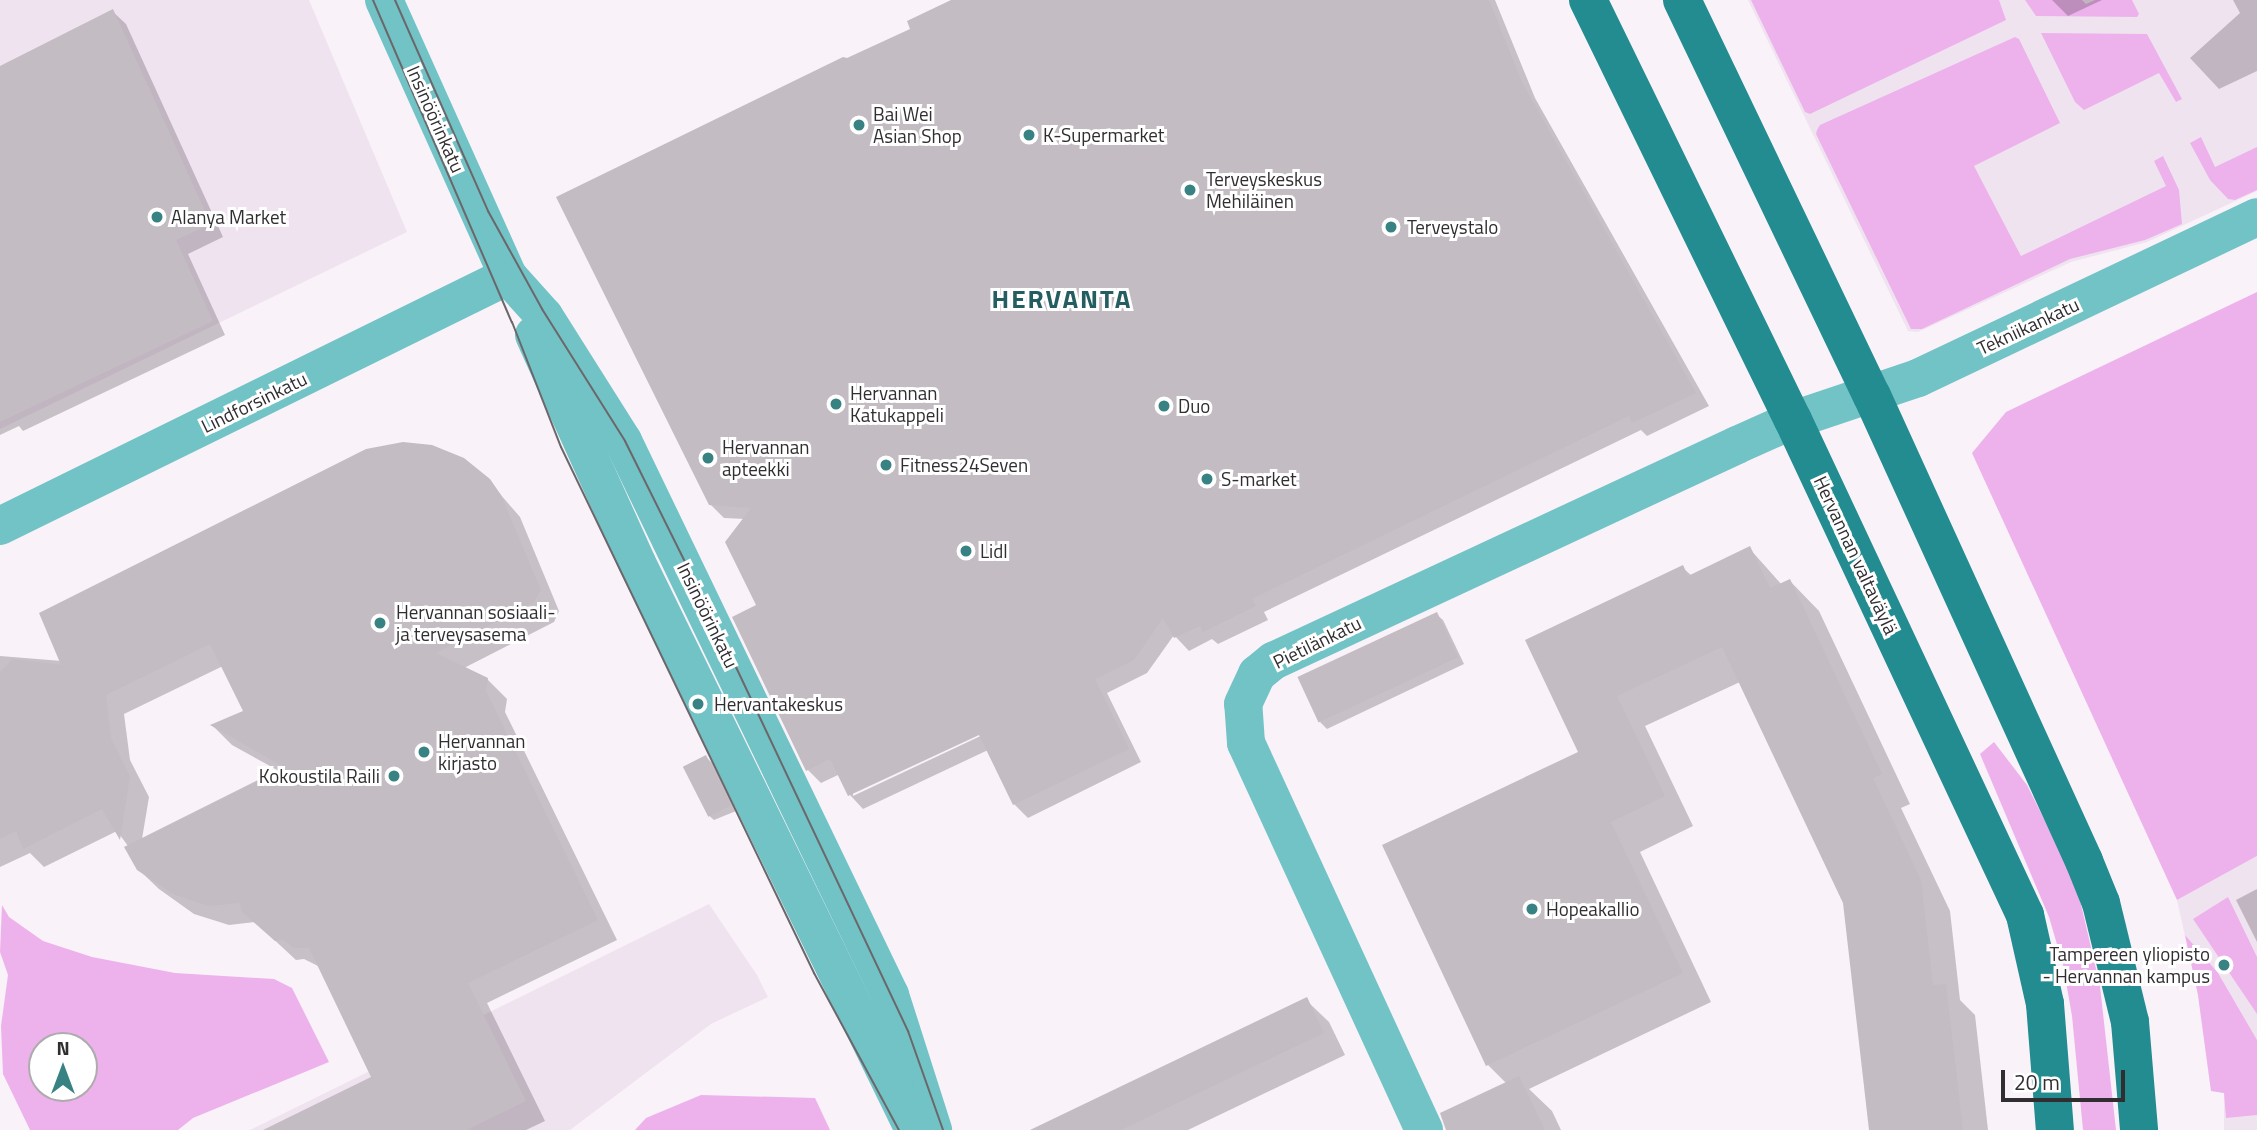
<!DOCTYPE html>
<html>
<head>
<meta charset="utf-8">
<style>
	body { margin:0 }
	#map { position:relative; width:2257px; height:1130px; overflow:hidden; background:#f9f2f9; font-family:"Titillium Web",sans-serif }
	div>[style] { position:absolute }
	.built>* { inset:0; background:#f0e3f0 }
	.green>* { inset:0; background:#edb2ec }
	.shadow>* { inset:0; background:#0003 }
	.building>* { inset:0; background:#c3bcc3; transform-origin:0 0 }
	.minor>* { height:38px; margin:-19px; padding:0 19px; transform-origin:19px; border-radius:19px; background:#71c3c6 }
	.tertiary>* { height:38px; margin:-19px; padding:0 19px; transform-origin:19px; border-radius:19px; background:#71c3c6 }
	.primary>* { height:38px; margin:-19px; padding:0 19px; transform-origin:19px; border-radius:19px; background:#238c90 }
	.tram>* { height:2px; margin:-1px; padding:0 1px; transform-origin:1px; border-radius:1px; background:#6b676b }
	.dots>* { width:19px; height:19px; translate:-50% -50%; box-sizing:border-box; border:4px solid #fff; border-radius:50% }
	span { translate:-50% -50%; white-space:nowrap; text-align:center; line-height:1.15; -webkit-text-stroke:6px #fff; paint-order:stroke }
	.poi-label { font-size:19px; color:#312e31 }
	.left { translate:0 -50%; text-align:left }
	.right { translate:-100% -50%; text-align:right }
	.street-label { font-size:19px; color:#312e31 }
	.district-label { font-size:26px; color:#245e60; font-weight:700; letter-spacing:2px }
	.north { position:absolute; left:28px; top:1032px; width:70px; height:70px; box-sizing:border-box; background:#fff; border:2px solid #adabad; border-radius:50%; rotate:0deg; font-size:19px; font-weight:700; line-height:28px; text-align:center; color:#312e31 }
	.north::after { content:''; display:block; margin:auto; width:24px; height:32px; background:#398284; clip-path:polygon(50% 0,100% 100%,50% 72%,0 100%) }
	.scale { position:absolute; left:2001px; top:1070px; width:124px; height:32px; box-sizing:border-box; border:4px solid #312e31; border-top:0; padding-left:9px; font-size:21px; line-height:24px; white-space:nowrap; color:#312e31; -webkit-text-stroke:5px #fff; paint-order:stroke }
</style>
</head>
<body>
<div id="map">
	<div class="built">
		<i style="clip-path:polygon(0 0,309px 0,407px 232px,0 429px)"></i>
		<i style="clip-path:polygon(1748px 0,2257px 0,2257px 191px,2147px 242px,2071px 262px,1918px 332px,1908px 331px)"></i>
		<i style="clip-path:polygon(2257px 856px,2257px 1130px,2224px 1130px,2224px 1093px,2211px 1091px,2198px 995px,2177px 900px)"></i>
		<i style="clip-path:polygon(709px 904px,757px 975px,768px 997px,711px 1024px,570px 1130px,250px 1130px)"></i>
	</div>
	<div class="green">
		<i style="clip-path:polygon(1751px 0,1999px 0,2006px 20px,1810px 114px,1805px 112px)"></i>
		<i style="clip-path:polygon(2025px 0,2082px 0,2086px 4px,2095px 0,2132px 0,2139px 14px,2137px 17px,2036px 16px)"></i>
		<i style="clip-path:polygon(2041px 33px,2147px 34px,2182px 99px,2176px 102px,2159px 73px,2084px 110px,2075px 102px)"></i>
		<i style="clip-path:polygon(2015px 37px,2019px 39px,2060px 123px,1974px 166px,2021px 256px,2166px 186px,2154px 161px,2163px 156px,2179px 190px,2182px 224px,2145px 240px,2070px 259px,1922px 329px,1911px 329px,1816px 134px,1817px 130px,1820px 125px)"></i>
		<i style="clip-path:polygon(2201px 137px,2215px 167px,2257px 147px,2257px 190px,2235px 200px,2228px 199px,2210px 180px,2190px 143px)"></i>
		<i style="clip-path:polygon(2257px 292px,2257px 856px,2177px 900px,1972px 453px,2006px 412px)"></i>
		<i style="clip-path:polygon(1994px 742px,2027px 785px,2076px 883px,2100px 986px,2116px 1130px,2083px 1130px,2072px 1016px,2063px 965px,2049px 917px,1980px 754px)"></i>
		<i style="clip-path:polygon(2228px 897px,2257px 957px,2257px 1014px,2193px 919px)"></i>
		<i style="clip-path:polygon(evenodd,2px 905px,9px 917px,43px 941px,92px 957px,175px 973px,274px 979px,292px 988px,329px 1062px,193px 1118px,178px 1130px,30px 1130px,3px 1074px,1px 1026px,8px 975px,0 952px,2px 905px,42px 1046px,84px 1046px,84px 1088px,42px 1088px,42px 1046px)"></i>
		<i style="clip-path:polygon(2185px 935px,2218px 973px,2257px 1040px,2257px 1115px,2226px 1118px,2224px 1093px,2211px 1091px,2198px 995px)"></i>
		<i style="clip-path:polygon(701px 1095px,815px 1098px,830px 1130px,635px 1130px,646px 1118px)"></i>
	</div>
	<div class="shadow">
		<i style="clip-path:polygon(evenodd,955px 0,1495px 0,1535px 98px,1709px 406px,1647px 436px,1641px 430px,1264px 612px,1268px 620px,1218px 644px,1212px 639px,1189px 651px,1174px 635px,1147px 673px,1107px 693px,1141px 762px,1028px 818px,1014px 804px,988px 750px,863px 809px,850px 795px,840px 774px,821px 783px,808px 770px,758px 606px,745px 519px,724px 518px,710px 504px,847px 60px,913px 30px,955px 0,986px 730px,987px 733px,853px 796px,853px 792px,986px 730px)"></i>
		<i style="clip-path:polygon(2052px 0,2102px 0,2068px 16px)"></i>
		<i style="clip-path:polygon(2233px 0,2257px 0,2257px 71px,2219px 89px,2190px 58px,2240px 13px)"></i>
		<i style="clip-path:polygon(112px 11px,126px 24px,223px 237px,188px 254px,225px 335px,23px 431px,19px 426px,0 435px,0 67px)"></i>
		<i style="clip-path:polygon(evenodd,488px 480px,520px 517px,559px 611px,554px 622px,464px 668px,487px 679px,507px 699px,505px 712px,617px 940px,487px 1003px,545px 1121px,526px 1130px,267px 1130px,373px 1078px,320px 967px,304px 959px,296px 960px,255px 922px,229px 925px,194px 914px,159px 889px,138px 869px,128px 846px,117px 831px,44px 867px,30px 853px,0 867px,0 656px,62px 661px,488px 480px,223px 666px,245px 712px,213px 726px,232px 745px,279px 771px,142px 839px,149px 797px,130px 760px,124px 714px,223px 666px)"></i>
		<i style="clip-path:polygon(1749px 548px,1782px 585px,1790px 581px,1819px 611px,1910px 804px,1901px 808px,1950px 911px,1960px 1000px,1975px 1015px,1988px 1130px,1870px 1130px,1845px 903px,1740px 682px,1645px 726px,1693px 826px,1640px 852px,1711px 1002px,1529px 1089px,1552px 1111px,1561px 1130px,1464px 1130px,1507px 1084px,1488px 1065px,1580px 753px,1682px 567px,1692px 576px)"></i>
		<i style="clip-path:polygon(1436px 614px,1443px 620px,1464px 664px,1327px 729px,1320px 722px)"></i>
		<i style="clip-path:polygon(706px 757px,712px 763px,736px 811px,714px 820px,707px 814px)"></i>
		<i style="clip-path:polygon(2257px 889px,2257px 942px,2236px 900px)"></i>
		<i style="clip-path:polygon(1306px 1000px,1329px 1022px,1345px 1055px,1188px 1130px,1034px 1130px)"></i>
	</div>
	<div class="building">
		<i style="clip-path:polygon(951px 0,1489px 0,1522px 82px,1696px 393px,1632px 423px,1629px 416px,1252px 599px,1256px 606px,1203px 632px,1200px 626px,1174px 638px,1163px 618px,1134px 660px,1095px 679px,1129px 749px,1013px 805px,979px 735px,848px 796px,830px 759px,806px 771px,732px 617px,756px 605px,725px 542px,751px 508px,709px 505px,556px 197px,843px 57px,847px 58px,910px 29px,907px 21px)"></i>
		<i style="clip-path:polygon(113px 9px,211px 224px,176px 240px,213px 321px,0 422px,0 66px)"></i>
		<i style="clip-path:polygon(403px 442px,432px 445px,464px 458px,490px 479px,501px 495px,541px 590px,534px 602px,436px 653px,488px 678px,486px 691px,598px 920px,468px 983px,526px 1101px,467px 1130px,263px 1130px,371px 1077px,309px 948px,294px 948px,283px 940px,275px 941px,242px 912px,240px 903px,208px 906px,173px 894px,137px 870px,124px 847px,284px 767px,210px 725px,243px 711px,210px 644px,106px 695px,111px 738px,130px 776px,120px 840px,102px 809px,23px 849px,16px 831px,0 839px,0 672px,13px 659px,61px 665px,39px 613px,366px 449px)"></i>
		<i style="clip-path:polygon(1750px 546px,1770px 588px,1790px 579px,1882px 774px,1873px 778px,1921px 880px,1933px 985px,1946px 984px,1963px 1130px,1869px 1130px,1843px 903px,1722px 647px,1617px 696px,1665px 796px,1611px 822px,1683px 973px,1486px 1066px,1382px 845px,1578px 752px,1525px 640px,1683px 565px,1688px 576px)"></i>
		<i style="left:1437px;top:612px;width:50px;height:154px;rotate:65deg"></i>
		<i style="left:706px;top:755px;width:56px;height:26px;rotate:63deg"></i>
		<i style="clip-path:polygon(1307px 997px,1324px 1033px,1121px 1130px,1030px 1130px)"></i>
		<i style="clip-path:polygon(1519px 1076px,1545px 1130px,1446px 1130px,1440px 1113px)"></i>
	</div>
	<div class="minor">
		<i style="left:508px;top:276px;width:54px;rotate:48deg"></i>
		<i style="left:544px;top:316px;width:148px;rotate:57.7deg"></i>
		<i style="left:623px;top:441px;width:615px;rotate:64.27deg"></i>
		<i style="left:890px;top:995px;width:142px;rotate:72.3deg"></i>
		<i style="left:534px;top:335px;width:250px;rotate:65.7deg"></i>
		<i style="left:637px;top:563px;width:631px;rotate:63.96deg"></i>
		<i style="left:0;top:526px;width:566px;rotate:-26.2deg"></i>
		<i style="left:1424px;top:1130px;width:426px;rotate:-114.7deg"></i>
		<i style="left:1246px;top:743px;width:39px;rotate:-94deg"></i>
		<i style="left:1243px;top:704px;width:33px;rotate:-65deg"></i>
		<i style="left:1257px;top:674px;width:21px;rotate:-39deg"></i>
		<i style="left:1273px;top:661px;width:512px;rotate:-24.96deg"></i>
		<i style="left:1737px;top:445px;width:61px;rotate:-24.1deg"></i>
		<i style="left:1793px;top:420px;width:132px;rotate:-18.6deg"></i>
		<i style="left:1918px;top:378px;width:375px;rotate:-25.4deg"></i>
	</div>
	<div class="tertiary">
		<i style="left:384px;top:0;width:303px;rotate:65.8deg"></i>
	</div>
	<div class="primary">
		<i style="left:1588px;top:0;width:467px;rotate:64deg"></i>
		<i style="left:1793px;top:420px;width:547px;rotate:64.89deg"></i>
		<i style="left:2025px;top:915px;width:91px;rotate:77.3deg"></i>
		<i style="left:2045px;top:1004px;width:126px;rotate:85.5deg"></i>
		<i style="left:1682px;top:0;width:439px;rotate:64.4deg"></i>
		<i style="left:1872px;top:396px;width:511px;rotate:65.49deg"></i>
		<i style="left:2084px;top:861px;width:45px;rotate:68deg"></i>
		<i style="left:2101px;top:903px;width:122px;rotate:76.3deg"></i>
		<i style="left:2130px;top:1022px;width:108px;rotate:85.2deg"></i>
	</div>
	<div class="tram">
		<i style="left:373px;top:0;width:351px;rotate:66.7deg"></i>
		<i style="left:512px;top:322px;width:134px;rotate:68.6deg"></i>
		<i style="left:561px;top:447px;width:584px;rotate:64.31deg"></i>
		<i style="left:814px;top:973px;width:179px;rotate:61.6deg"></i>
		<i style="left:395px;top:0;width:231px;rotate:66.2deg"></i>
		<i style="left:488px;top:211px;width:112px;rotate:61.1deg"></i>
		<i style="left:542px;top:309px;width:156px;rotate:57.8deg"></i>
		<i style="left:625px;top:441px;width:189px;rotate:63.6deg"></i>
		<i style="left:709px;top:610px;width:466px;rotate:64.7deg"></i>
		<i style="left:908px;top:1031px;width:105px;rotate:70.5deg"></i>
	</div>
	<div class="dots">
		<i style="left:859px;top:125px;background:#398284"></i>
		<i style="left:1029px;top:135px;background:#398284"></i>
		<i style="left:1190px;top:190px;background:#398284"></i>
		<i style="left:157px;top:217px;background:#398284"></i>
		<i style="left:1391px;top:227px;background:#398284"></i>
		<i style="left:836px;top:404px;background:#398284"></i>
		<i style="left:1164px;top:406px;background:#398284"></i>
		<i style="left:708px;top:458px;background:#398284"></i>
		<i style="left:886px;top:465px;background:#398284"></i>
		<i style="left:1207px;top:479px;background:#398284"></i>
		<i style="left:966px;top:551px;background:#398284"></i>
		<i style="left:380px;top:623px;background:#398284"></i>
		<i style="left:698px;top:704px;background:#398284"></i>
		<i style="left:424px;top:752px;background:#398284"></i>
		<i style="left:394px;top:776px;background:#398284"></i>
		<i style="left:1532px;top:909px;background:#398284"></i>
		<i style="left:2224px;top:965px;background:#398284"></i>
	</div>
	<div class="poi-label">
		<span class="left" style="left:873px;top:125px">Bai Wei<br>Asian Shop</span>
		<span class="left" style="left:1043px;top:135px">K-Supermarket</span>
		<span class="left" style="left:1206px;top:190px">Terveyskeskus<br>Mehiläinen</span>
		<span class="left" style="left:171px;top:217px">Alanya Market</span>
		<span class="left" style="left:1407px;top:227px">Terveystalo</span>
		<span class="left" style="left:850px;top:404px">Hervannan<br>Katukappeli</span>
		<span class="left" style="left:1178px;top:406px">Duo</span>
		<span class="left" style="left:722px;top:458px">Hervannan<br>apteekki</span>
		<span class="left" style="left:900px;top:465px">Fitness24Seven</span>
		<span class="left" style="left:1221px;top:479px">S-market</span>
		<span class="left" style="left:980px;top:551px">Lidl</span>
		<span class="left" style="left:396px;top:623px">Hervannan sosiaali-<br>ja terveysasema</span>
		<span class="left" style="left:714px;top:704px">Hervantakeskus</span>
		<span class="left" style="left:438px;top:752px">Hervannan<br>kirjasto</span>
		<span class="right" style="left:380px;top:776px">Kokoustila Raili</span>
		<span class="left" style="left:1546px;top:909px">Hopeakallio</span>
		<span class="right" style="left:2210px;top:965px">Tampereen yliopisto<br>- Hervannan kampus</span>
	</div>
	<div class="street-label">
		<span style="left:436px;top:119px;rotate:66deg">Insinöörinkatu</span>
		<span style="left:2028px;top:326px;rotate:-25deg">Tekniikankatu</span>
		<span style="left:254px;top:402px;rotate:-26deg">Lindforsinkatu</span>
		<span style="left:1856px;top:555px;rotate:65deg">Hervannan valtaväylä</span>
		<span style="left:708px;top:615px;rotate:64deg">Insinöörinkatu</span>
		<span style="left:1317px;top:642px;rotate:-26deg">Pietilänkatu</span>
	</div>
	<div class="district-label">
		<span style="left:1062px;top:299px">HERVANTA</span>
	</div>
	<div class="north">N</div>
	<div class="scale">20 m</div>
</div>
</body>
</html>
